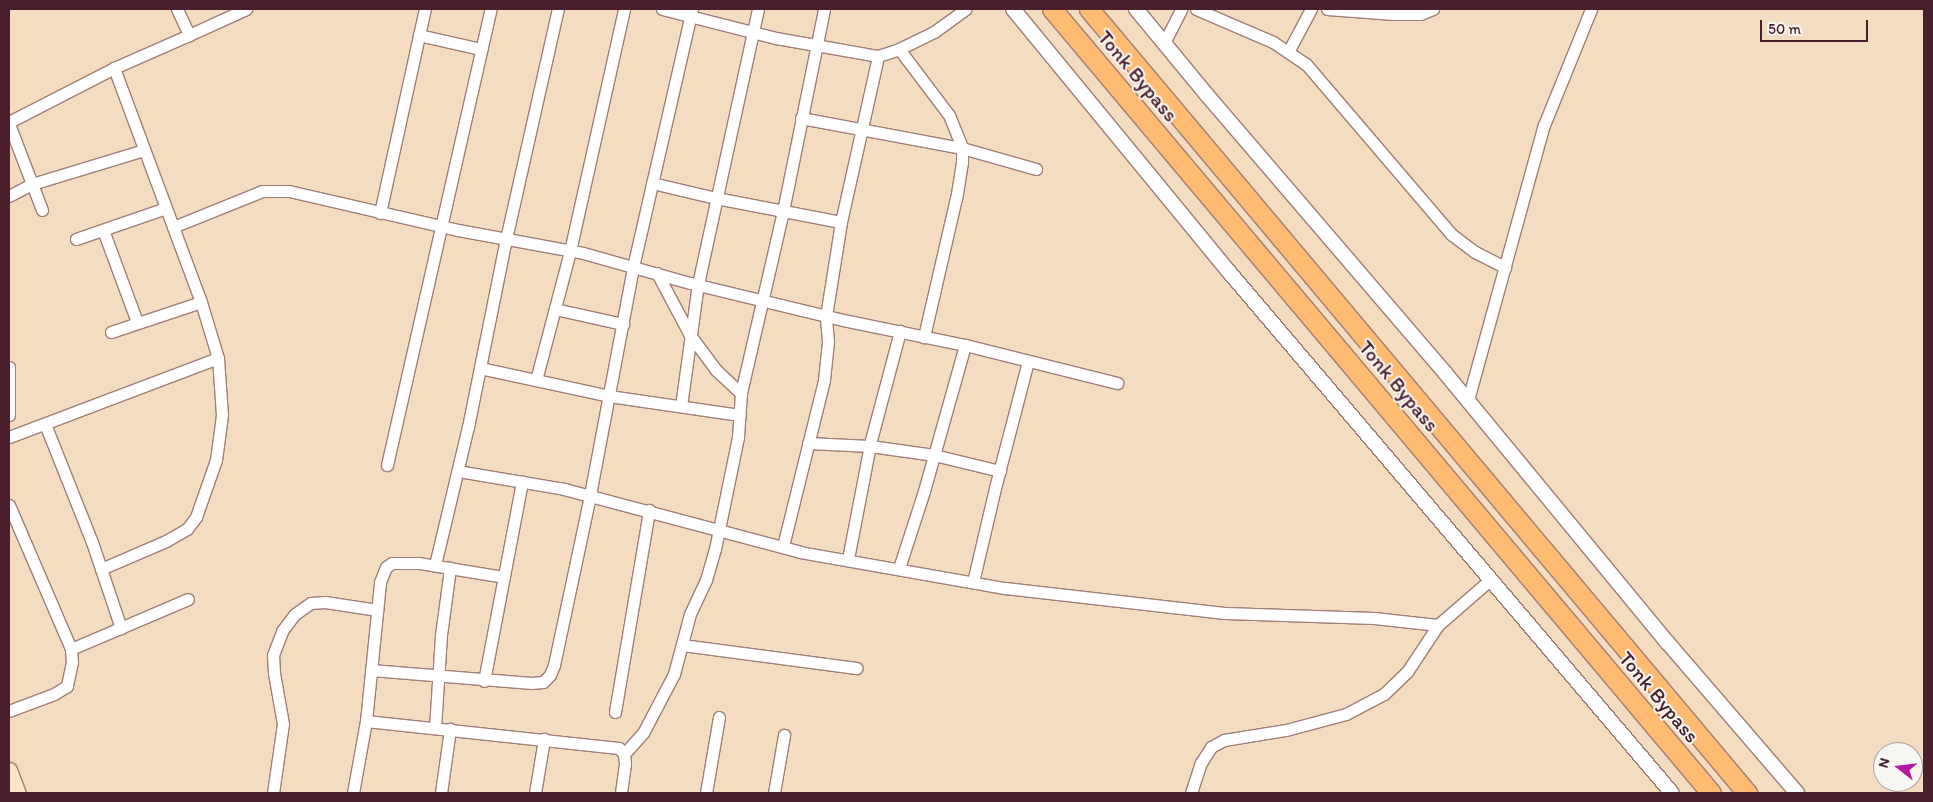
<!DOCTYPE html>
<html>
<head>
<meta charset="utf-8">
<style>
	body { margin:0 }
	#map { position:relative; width:1933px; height:802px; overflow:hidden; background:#f4dcc0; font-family:Itim,sans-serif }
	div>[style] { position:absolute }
	.roads { filter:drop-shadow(1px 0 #9f7e76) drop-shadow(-1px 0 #9f7e76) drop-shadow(0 1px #9f7e76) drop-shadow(0 -1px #9f7e76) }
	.minor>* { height:11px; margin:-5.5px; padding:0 5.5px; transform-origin:5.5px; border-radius:5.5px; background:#fff }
	.tertiary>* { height:14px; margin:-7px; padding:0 7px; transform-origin:7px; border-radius:7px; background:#fff }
	.secondary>* { height:15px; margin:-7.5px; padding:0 7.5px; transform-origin:7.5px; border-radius:7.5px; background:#ffe4c6 }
	.trunk>* { height:19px; margin:-9.5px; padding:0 9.5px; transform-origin:9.5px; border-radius:9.5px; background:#ffbb71 }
	span { translate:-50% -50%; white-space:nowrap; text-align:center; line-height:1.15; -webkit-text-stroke:4px #f6f6f2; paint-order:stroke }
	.street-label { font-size:21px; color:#4a1f2b }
	.frame { position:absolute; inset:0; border:10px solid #4a1f2b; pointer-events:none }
	.north { position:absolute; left:1873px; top:742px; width:50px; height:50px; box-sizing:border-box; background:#f6f6f2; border:1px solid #b1a0a2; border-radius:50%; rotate:286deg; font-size:14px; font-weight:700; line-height:20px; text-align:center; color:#4a1f2b }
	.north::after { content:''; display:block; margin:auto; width:18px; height:22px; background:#b5179e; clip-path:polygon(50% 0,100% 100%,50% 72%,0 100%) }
	.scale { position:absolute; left:1760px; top:20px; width:108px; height:22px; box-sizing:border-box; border:2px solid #4a1f2b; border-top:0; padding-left:6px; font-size:15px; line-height:18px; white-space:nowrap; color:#4a1f2b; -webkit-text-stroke:4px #f6f6f2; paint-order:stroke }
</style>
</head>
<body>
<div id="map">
	<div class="roads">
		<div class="minor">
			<i style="left:177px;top:9px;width:29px;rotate:65deg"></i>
			<i style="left:189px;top:35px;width:63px;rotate:-24.5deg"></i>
			<i style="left:662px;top:9px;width:118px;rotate:14.3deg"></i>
			<i style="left:776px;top:38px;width:104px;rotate:10deg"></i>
			<i style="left:878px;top:56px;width:22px;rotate:-18deg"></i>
			<i style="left:899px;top:49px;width:39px;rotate:-26deg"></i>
			<i style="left:934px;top:32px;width:39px;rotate:-36deg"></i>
			<i style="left:1196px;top:9px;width:84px;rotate:23.2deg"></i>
			<i style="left:1273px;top:42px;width:40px;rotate:34deg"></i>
			<i style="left:1306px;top:64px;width:223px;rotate:49.5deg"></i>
			<i style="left:1451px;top:234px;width:30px;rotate:37deg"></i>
			<i style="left:1475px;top:252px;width:34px;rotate:27deg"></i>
			<i style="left:1327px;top:9px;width:67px;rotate:4.3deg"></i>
			<i style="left:1394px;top:14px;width:26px"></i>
			<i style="left:1420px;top:14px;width:14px;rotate:-21deg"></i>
			<i style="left:419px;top:35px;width:64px;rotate:12.7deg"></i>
			<i style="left:1164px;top:43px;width:38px;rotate:-63deg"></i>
			<i style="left:899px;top:49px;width:83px;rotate:52.9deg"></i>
			<i style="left:949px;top:115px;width:35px;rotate:68deg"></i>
			<i style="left:962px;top:148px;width:14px;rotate:90deg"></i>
			<i style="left:962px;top:162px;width:36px;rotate:99deg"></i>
			<i style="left:956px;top:198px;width:143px;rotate:103deg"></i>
			<i style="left:1288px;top:52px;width:49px;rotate:-61.9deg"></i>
			<i style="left:801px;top:118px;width:164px;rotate:10.6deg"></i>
			<i style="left:962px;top:148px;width:77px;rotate:15.8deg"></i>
			<i style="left:9px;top:122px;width:118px;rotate:-27.2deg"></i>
			<i style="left:114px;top:68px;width:82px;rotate:-23.7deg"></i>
			<i style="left:9px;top:124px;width:92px;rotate:69deg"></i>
			<i style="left:652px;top:183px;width:66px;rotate:13.2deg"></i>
			<i style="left:716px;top:198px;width:127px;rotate:10.9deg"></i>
			<i style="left:9px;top:196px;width:26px;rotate:-28deg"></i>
			<i style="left:32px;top:184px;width:117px;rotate:-16.9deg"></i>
			<i style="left:380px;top:213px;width:209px;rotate:-77.6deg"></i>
			<i style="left:173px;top:227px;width:96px;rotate:-22deg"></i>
			<i style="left:262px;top:191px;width:27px"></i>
			<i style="left:289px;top:191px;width:173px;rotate:13deg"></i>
			<i style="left:458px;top:230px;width:127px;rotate:10.4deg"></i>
			<i style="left:583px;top:253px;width:111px;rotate:15.7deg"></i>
			<i style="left:690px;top:283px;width:157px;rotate:13.6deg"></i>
			<i style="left:843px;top:320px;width:125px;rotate:11.6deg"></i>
			<i style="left:965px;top:345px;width:157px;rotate:14deg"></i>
			<i style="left:103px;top:230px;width:98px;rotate:69.7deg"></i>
			<i style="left:76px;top:239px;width:95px;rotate:-19deg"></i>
			<i style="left:657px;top:273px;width:70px;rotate:62deg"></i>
			<i style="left:690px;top:335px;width:44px;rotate:53.4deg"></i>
			<i style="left:716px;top:370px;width:34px;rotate:43deg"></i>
			<i style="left:555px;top:309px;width:70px;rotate:12.4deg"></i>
			<i style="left:111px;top:332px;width:95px;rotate:-18.4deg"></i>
			<i style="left:9px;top:367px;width:48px;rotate:90deg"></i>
			<i style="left:480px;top:368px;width:132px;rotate:12.2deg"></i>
			<i style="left:609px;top:396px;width:132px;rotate:8.3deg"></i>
			<i style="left:536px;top:380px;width:133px;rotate:-75.2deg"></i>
			<i style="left:570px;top:251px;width:248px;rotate:-77.4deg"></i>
			<i style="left:1468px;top:400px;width:285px;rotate:-74.6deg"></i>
			<i style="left:1544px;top:125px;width:125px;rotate:-67.9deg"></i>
			<i style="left:681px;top:406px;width:123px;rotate:-82.1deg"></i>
			<i style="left:698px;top:284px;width:281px;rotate:-77.7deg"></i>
			<i style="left:45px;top:424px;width:127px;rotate:68.3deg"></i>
			<i style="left:92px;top:542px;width:91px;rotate:71.4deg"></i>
			<i style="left:9px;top:437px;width:223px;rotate:-20.7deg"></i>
			<i style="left:218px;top:358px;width:59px;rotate:-106.9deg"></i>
			<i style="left:201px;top:302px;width:250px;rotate:-110.4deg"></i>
			<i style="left:808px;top:443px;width:62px;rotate:2.8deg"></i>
			<i style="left:870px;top:446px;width:65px;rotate:8deg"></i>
			<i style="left:934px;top:455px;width:68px;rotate:13.6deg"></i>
			<i style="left:387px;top:465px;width:468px;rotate:-77.2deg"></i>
			<i style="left:458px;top:471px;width:108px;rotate:9.6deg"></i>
			<i style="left:564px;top:489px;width:244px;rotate:14.9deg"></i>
			<i style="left:800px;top:552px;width:208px;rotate:10deg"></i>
			<i style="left:1005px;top:588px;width:221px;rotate:6.5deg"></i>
			<i style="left:1225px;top:613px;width:149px;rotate:1.9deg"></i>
			<i style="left:1374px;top:618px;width:64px;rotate:6.2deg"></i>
			<i style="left:9px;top:505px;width:157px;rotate:66.7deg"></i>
			<i style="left:71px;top:649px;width:13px;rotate:86deg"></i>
			<i style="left:72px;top:662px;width:25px;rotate:102deg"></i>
			<i style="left:67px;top:686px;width:15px;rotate:148deg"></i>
			<i style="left:54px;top:694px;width:48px;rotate:159.3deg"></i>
			<i style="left:783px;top:546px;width:171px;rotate:-76.1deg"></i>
			<i style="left:824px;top:380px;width:39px;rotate:-84deg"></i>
			<i style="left:828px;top:341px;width:25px;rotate:-95deg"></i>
			<i style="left:826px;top:316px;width:95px;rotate:-80.9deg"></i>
			<i style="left:841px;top:222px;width:170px;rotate:-77.4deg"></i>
			<i style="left:848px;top:559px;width:121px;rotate:-79.1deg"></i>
			<i style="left:871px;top:440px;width:113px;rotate:-75.1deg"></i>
			<i style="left:435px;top:565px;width:142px;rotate:-76.6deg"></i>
			<i style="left:468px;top:427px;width:192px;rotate:-78.6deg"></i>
			<i style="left:506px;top:239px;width:236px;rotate:-77.3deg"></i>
			<i style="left:899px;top:568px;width:81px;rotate:-72deg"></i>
			<i style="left:924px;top:491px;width:152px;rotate:-74.3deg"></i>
			<i style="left:101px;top:569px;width:71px;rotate:-23.3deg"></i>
			<i style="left:166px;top:541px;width:24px;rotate:-30deg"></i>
			<i style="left:187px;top:529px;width:15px;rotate:-53deg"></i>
			<i style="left:196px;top:517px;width:60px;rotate:-70.7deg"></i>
			<i style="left:216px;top:460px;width:45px;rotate:-82.4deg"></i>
			<i style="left:222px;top:415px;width:57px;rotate:-94deg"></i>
			<i style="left:973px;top:582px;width:97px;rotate:-76.8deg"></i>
			<i style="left:995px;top:488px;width:131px;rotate:-75.4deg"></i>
			<i style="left:682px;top:645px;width:176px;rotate:7.5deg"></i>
			<i style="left:71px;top:649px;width:127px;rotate:-23.1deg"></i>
			<i style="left:371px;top:670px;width:161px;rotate:4.6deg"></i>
			<i style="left:531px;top:683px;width:12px;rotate:-5deg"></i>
			<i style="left:543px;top:682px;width:10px;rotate:-45deg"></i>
			<i style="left:550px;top:675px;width:11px;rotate:-68deg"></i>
			<i style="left:554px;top:665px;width:174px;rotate:-78deg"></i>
			<i style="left:590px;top:495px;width:232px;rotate:-79.3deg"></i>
			<i style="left:633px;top:267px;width:265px;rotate:-77.1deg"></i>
			<i style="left:484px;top:681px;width:203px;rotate:-79.2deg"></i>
			<i style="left:615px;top:712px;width:205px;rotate:-80.4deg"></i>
			<i style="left:366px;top:721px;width:254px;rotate:6.1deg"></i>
			<i style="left:619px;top:748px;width:8px;rotate:50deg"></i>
			<i style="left:624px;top:754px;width:10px;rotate:84deg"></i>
			<i style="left:625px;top:764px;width:29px;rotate:98deg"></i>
			<i style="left:435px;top:728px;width:93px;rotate:-86.3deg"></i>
			<i style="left:441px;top:635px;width:68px;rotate:-82.3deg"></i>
			<i style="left:624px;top:754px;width:28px;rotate:-48deg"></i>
			<i style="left:643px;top:733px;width:67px;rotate:-62.3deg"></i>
			<i style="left:674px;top:674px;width:62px;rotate:-75.1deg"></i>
			<i style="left:690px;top:614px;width:38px;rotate:-65deg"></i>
			<i style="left:706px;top:580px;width:32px;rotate:-74deg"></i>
			<i style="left:715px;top:549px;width:114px;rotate:-78.4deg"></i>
			<i style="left:738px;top:437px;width:44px;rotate:-86.1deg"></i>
			<i style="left:741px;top:393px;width:187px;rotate:-77deg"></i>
			<i style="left:783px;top:211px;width:206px;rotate:-78.5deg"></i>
			<i style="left:273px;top:793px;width:70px;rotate:-81.8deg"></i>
			<i style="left:283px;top:724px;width:52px;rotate:-100deg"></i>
			<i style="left:274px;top:673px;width:18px;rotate:-93deg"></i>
			<i style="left:273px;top:655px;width:26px;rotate:-69deg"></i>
			<i style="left:282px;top:631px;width:21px;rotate:-53deg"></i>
			<i style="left:295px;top:614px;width:19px;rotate:-35deg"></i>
			<i style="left:311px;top:603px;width:14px;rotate:-4deg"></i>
			<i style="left:325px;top:602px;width:53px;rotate:8.7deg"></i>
			<i style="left:353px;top:793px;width:73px;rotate:-79.8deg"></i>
			<i style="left:366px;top:721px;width:140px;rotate:-84.2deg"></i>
			<i style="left:380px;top:582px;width:16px;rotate:-68deg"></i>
			<i style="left:386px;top:567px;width:7px;rotate:-34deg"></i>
			<i style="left:392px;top:563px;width:27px"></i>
			<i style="left:419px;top:563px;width:86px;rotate:9.4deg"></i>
			<i style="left:441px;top:793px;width:65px;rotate:-82deg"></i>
			<i style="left:535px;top:793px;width:55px;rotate:-80.5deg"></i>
			<i style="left:706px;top:793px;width:77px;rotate:-80.3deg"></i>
			<i style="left:774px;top:793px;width:59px;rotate:-80.2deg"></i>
			<i style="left:1191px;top:793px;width:32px;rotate:-72deg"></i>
			<i style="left:1201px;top:763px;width:19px;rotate:-58deg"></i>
			<i style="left:1211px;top:747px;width:15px;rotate:-28deg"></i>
			<i style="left:1224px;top:740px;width:63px;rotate:-9.2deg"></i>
			<i style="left:1286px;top:730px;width:62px;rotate:-14.9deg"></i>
			<i style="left:1346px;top:714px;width:43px;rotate:-27.8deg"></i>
			<i style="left:1384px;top:694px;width:32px;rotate:-44deg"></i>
			<i style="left:1407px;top:672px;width:56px;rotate:-56.6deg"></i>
			<i style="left:1438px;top:625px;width:70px;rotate:-41deg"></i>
		</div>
		<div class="tertiary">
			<i style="left:1013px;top:9px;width:342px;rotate:50.6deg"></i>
			<i style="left:1230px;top:273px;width:682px;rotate:49.64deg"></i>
			<i style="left:1136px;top:9px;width:112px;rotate:50.5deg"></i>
			<i style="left:1207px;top:95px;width:367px;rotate:49.4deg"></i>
			<i style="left:1446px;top:374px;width:349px;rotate:50.5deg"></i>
			<i style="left:1668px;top:643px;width:198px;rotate:49.3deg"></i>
		</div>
		<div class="secondary">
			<i style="left:9px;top:770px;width:25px;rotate:69deg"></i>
		</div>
		<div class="trunk">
			<i style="left:1052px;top:9px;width:1024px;rotate:49.95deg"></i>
			<i style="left:1089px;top:9px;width:1024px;rotate:49.99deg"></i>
		</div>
	</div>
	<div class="street-label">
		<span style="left:1138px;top:76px;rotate:50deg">Tonk Bypass</span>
		<span style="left:1399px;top:386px;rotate:50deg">Tonk Bypass</span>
		<span style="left:1659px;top:697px;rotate:50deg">Tonk Bypass</span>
	</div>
	<div class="frame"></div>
	<div class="north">N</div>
	<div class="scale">50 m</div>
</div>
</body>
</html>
